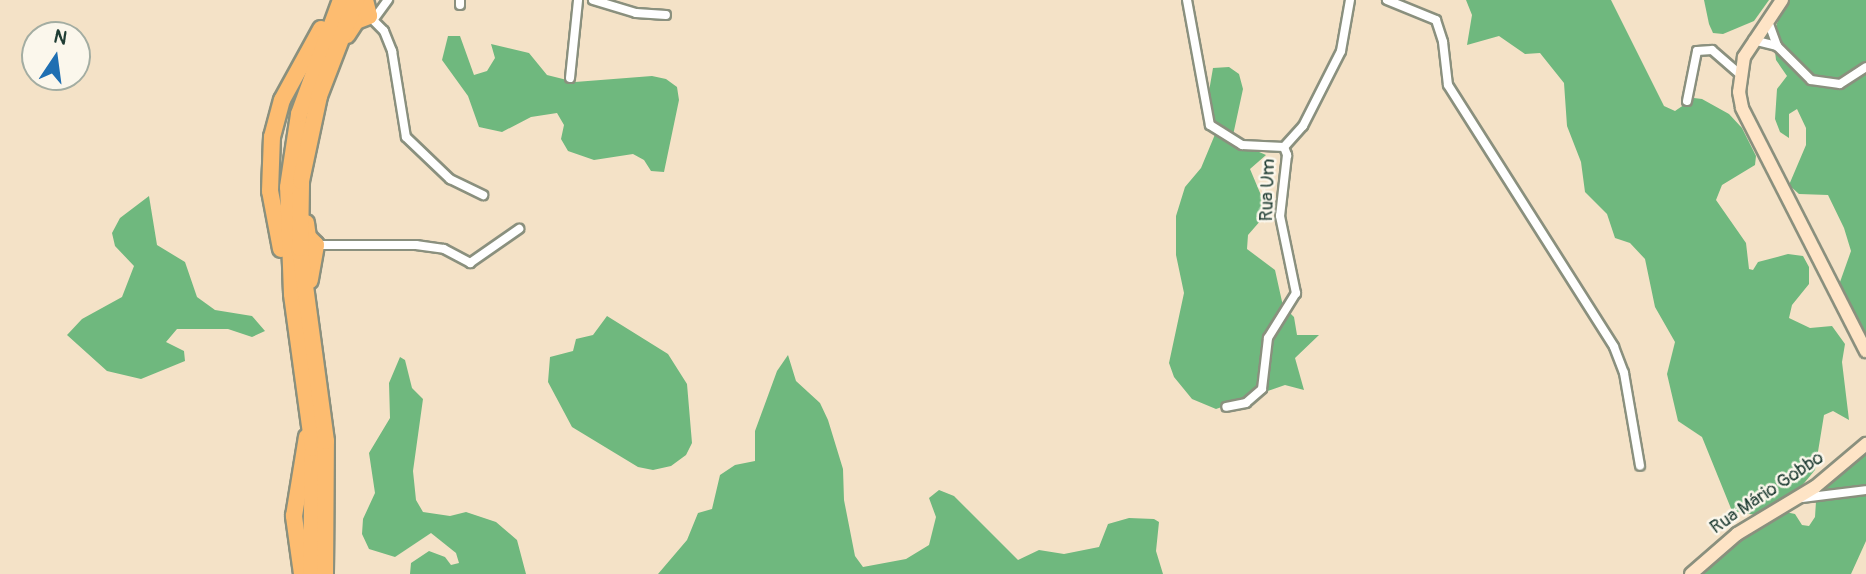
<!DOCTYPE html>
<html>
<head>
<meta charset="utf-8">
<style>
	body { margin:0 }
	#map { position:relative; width:1866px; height:574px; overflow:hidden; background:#f4e2c7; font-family:Pangolin,sans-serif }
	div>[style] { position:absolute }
	.forest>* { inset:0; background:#6fb87e }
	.roads { filter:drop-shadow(2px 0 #8a907e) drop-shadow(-2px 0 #8a907e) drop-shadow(0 2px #8a907e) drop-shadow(0 -2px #8a907e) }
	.street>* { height:8px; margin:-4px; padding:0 4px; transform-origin:4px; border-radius:4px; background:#fff }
	.secondary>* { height:12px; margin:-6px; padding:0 6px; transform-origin:6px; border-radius:6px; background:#fee4c6 }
	.highway>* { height:16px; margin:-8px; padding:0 8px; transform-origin:8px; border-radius:8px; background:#fdbc70 }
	span { translate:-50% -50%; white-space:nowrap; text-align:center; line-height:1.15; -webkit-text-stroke:5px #fbf7ec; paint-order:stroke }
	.street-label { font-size:19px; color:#1f3d34 }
	.north { position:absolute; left:21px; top:21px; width:70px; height:70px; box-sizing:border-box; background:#fbf7ec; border:2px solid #a3ada2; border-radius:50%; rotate:13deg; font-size:19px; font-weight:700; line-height:28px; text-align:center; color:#1f3d34 }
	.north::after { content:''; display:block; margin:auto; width:24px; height:32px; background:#1f6fb2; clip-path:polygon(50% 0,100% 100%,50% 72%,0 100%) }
</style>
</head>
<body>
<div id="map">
	<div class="forest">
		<i style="clip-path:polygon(1466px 0,1611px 0,1664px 106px,1675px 111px,1694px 98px,1702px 99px,1729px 114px,1742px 128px,1756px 156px,1755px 165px,1722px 185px,1716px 200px,1746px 243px,1749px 269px,1753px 270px,1758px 262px,1788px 254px,1803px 256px,1809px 267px,1809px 284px,1792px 305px,1789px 318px,1810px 328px,1832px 326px,1845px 344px,1842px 362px,1849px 420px,1833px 411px,1824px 415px,1815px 470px,1781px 511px,1795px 514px,1802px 525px,1809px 526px,1815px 517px,1816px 501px,1835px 475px,1866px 454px,1866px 541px,1851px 574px,1691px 574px,1755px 520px,1756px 515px,1732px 511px,1702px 437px,1678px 421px,1667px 374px,1675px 342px,1655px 307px,1645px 259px,1630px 243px,1615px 238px,1607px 214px,1585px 192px,1581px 162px,1567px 126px,1564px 83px,1540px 53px,1525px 54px,1499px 36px,1467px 45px,1472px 15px)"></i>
		<i style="clip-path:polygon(1704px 0,1769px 0,1754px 21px,1723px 34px,1713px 33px,1709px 24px)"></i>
		<i style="clip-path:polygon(1785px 0,1866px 0,1866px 348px,1842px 298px,1840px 282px,1851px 251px,1844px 228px,1828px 195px,1799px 194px,1789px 185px,1806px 145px,1806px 128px,1797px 109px,1789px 114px,1789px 138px,1780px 132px,1775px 119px,1777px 89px,1787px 76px,1776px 60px,1773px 35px)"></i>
		<i style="clip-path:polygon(448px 36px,460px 36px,474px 75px,487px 71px,495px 58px,491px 44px,529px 53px,547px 75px,575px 82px,652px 76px,666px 79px,677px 87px,679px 100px,664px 172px,651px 171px,644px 160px,633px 154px,594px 160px,568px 151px,561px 139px,564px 125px,557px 113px,531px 117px,502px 132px,479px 127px,468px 96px,442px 60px)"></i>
		<i style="clip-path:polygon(1229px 67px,1239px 74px,1243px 89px,1232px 140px,1266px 155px,1250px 169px,1268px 212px,1248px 235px,1247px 249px,1275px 270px,1283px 306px,1294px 317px,1297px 335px,1319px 335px,1295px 358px,1304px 390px,1285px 385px,1216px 409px,1192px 399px,1174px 377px,1169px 363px,1184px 293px,1176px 255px,1176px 216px,1185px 187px,1201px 168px,1216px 132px,1208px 97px,1213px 68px)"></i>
		<i style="clip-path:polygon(149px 196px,157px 245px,185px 262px,197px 297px,215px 310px,252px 316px,265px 331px,252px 337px,228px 329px,177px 329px,166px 342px,184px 351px,185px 361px,141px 379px,107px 371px,67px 335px,82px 319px,122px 297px,134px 266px,115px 246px,112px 233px,120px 218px)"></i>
		<i style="clip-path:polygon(607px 316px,668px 354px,687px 384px,692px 443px,686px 455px,671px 466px,653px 470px,638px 467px,572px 427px,548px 382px,550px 357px,573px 351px,576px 339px,593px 335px)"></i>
		<i style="clip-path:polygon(788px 355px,796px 381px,820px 403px,828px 420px,843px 469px,844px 500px,855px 556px,863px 567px,906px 559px,929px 545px,936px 517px,929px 498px,939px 490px,954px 496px,1018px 560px,1039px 550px,1064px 554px,1099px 547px,1108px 524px,1129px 518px,1154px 519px,1159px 522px,1156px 551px,1163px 574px,658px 574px,687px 540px,698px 513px,712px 509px,720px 475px,735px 465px,755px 461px,755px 431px,777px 371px)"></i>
		<i style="clip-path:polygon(400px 357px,405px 360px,412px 388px,423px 399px,413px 471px,416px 500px,423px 512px,450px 516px,466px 512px,496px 522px,517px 540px,526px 574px,410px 574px,411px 563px,429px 551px,445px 557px,451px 565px,459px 563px,456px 553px,431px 533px,395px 557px,369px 549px,362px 534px,363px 519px,375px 493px,369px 453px,390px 418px,389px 383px)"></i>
	</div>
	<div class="roads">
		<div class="street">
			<i style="left:593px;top:0;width:45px;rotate:16.8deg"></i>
			<i style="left:636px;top:13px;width:30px;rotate:4deg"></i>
			<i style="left:1187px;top:0;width:127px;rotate:79.6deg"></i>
			<i style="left:1210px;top:125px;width:38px;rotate:32deg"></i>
			<i style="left:1242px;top:145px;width:42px;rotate:2.7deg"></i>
			<i style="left:1284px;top:147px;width:9px;rotate:69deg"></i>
			<i style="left:1287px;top:155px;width:61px;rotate:96.5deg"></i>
			<i style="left:1280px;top:216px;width:79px;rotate:78.3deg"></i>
			<i style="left:1296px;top:293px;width:53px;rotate:121.9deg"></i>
			<i style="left:1268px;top:338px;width:51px;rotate:96.7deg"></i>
			<i style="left:1262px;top:389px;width:21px;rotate:139deg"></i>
			<i style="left:1246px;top:403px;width:20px;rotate:169deg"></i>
			<i style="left:1387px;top:0;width:53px;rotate:22.2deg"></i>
			<i style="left:1436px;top:20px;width:23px;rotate:72deg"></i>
			<i style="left:1443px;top:42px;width:43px;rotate:83.4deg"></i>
			<i style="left:1448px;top:85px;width:310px;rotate:57.6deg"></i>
			<i style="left:1614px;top:347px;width:28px;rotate:69deg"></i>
			<i style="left:1624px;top:373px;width:94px;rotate:80.2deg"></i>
			<i style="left:460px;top:5px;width:5px;rotate:-90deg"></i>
			<i style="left:369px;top:16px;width:21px;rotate:45deg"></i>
			<i style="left:384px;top:31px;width:22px;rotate:68deg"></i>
			<i style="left:392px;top:51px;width:87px;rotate:80.8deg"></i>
			<i style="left:406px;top:137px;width:61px;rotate:43.7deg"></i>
			<i style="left:450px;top:179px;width:37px;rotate:26deg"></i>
			<i style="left:374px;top:19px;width:24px;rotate:-54deg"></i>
			<i style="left:1768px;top:21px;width:27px;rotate:70deg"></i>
			<i style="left:1777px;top:46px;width:48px;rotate:45deg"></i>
			<i style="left:1811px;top:80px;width:29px;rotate:8deg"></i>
			<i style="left:1840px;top:84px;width:31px;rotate:-33deg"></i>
			<i style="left:1753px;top:40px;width:25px;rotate:14deg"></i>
			<i style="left:570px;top:78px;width:78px;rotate:-84.1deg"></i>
			<i style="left:1687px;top:101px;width:51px;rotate:-78.7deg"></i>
			<i style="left:1697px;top:51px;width:15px;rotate:-4deg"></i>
			<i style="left:1712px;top:50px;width:37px;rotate:41deg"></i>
			<i style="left:1284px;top:147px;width:28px;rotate:-48deg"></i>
			<i style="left:1303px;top:126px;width:84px;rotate:-63.1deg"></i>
			<i style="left:1341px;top:51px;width:52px;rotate:-80deg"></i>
			<i style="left:316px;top:245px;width:100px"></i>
			<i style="left:416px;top:245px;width:28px;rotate:8deg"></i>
			<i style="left:444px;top:249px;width:30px;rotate:28deg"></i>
			<i style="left:470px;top:263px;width:60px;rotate:-34.8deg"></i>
			<i style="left:1802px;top:498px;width:64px;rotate:-7.1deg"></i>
		</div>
		<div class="secondary">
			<i style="left:1782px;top:0;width:69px;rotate:123.7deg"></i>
			<i style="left:1744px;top:57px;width:35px;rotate:98deg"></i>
			<i style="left:1739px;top:92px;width:16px;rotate:79deg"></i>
			<i style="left:1742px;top:108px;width:273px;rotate:63deg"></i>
			<i style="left:1691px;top:574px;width:61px;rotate:-41deg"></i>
			<i style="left:1737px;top:534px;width:91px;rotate:-31.1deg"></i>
			<i style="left:1815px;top:487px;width:67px;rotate:-40.1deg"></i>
		</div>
		<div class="highway">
			<i style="left:347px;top:35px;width:17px;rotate:-57deg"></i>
			<i style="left:356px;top:21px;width:14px;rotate:-21deg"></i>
			<i style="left:369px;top:16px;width:16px;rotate:-104deg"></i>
			<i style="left:306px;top:223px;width:14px;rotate:82deg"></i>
			<i style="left:308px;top:237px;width:11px;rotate:45deg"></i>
			<i style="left:316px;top:245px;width:36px;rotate:100deg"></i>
			<i style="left:281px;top:249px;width:59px;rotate:-100.7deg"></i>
			<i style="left:270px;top:191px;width:54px;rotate:-87.9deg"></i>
			<i style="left:272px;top:137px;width:38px;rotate:-75deg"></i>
			<i style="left:282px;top:100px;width:81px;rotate:-61.2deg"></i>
			<i style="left:302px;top:574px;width:59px;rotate:-97.9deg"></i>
			<i style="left:294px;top:516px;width:80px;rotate:-80.7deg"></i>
			<i style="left:311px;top:574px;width:126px;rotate:-89.1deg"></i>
			<i style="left:313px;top:448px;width:155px;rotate:-97.8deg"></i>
			<i style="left:292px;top:294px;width:107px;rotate:-92.1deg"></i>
			<i style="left:288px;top:187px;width:74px;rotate:-81.4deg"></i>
			<i style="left:299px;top:114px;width:121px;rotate:-69.8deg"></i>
			<i style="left:325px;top:574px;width:133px;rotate:-89.6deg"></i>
			<i style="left:326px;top:441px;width:195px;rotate:-97.7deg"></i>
			<i style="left:300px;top:248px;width:67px;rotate:-89.1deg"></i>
			<i style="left:301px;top:181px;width:87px;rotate:-78deg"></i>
			<i style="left:319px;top:96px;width:103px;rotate:-68.9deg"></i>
		</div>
	</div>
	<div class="street-label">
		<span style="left:1268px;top:190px;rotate:-88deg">Rua Um</span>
		<span style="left:1767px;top:493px;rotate:-34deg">Rua Mário Gobbo</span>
	</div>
	<div class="north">N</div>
</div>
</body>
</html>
